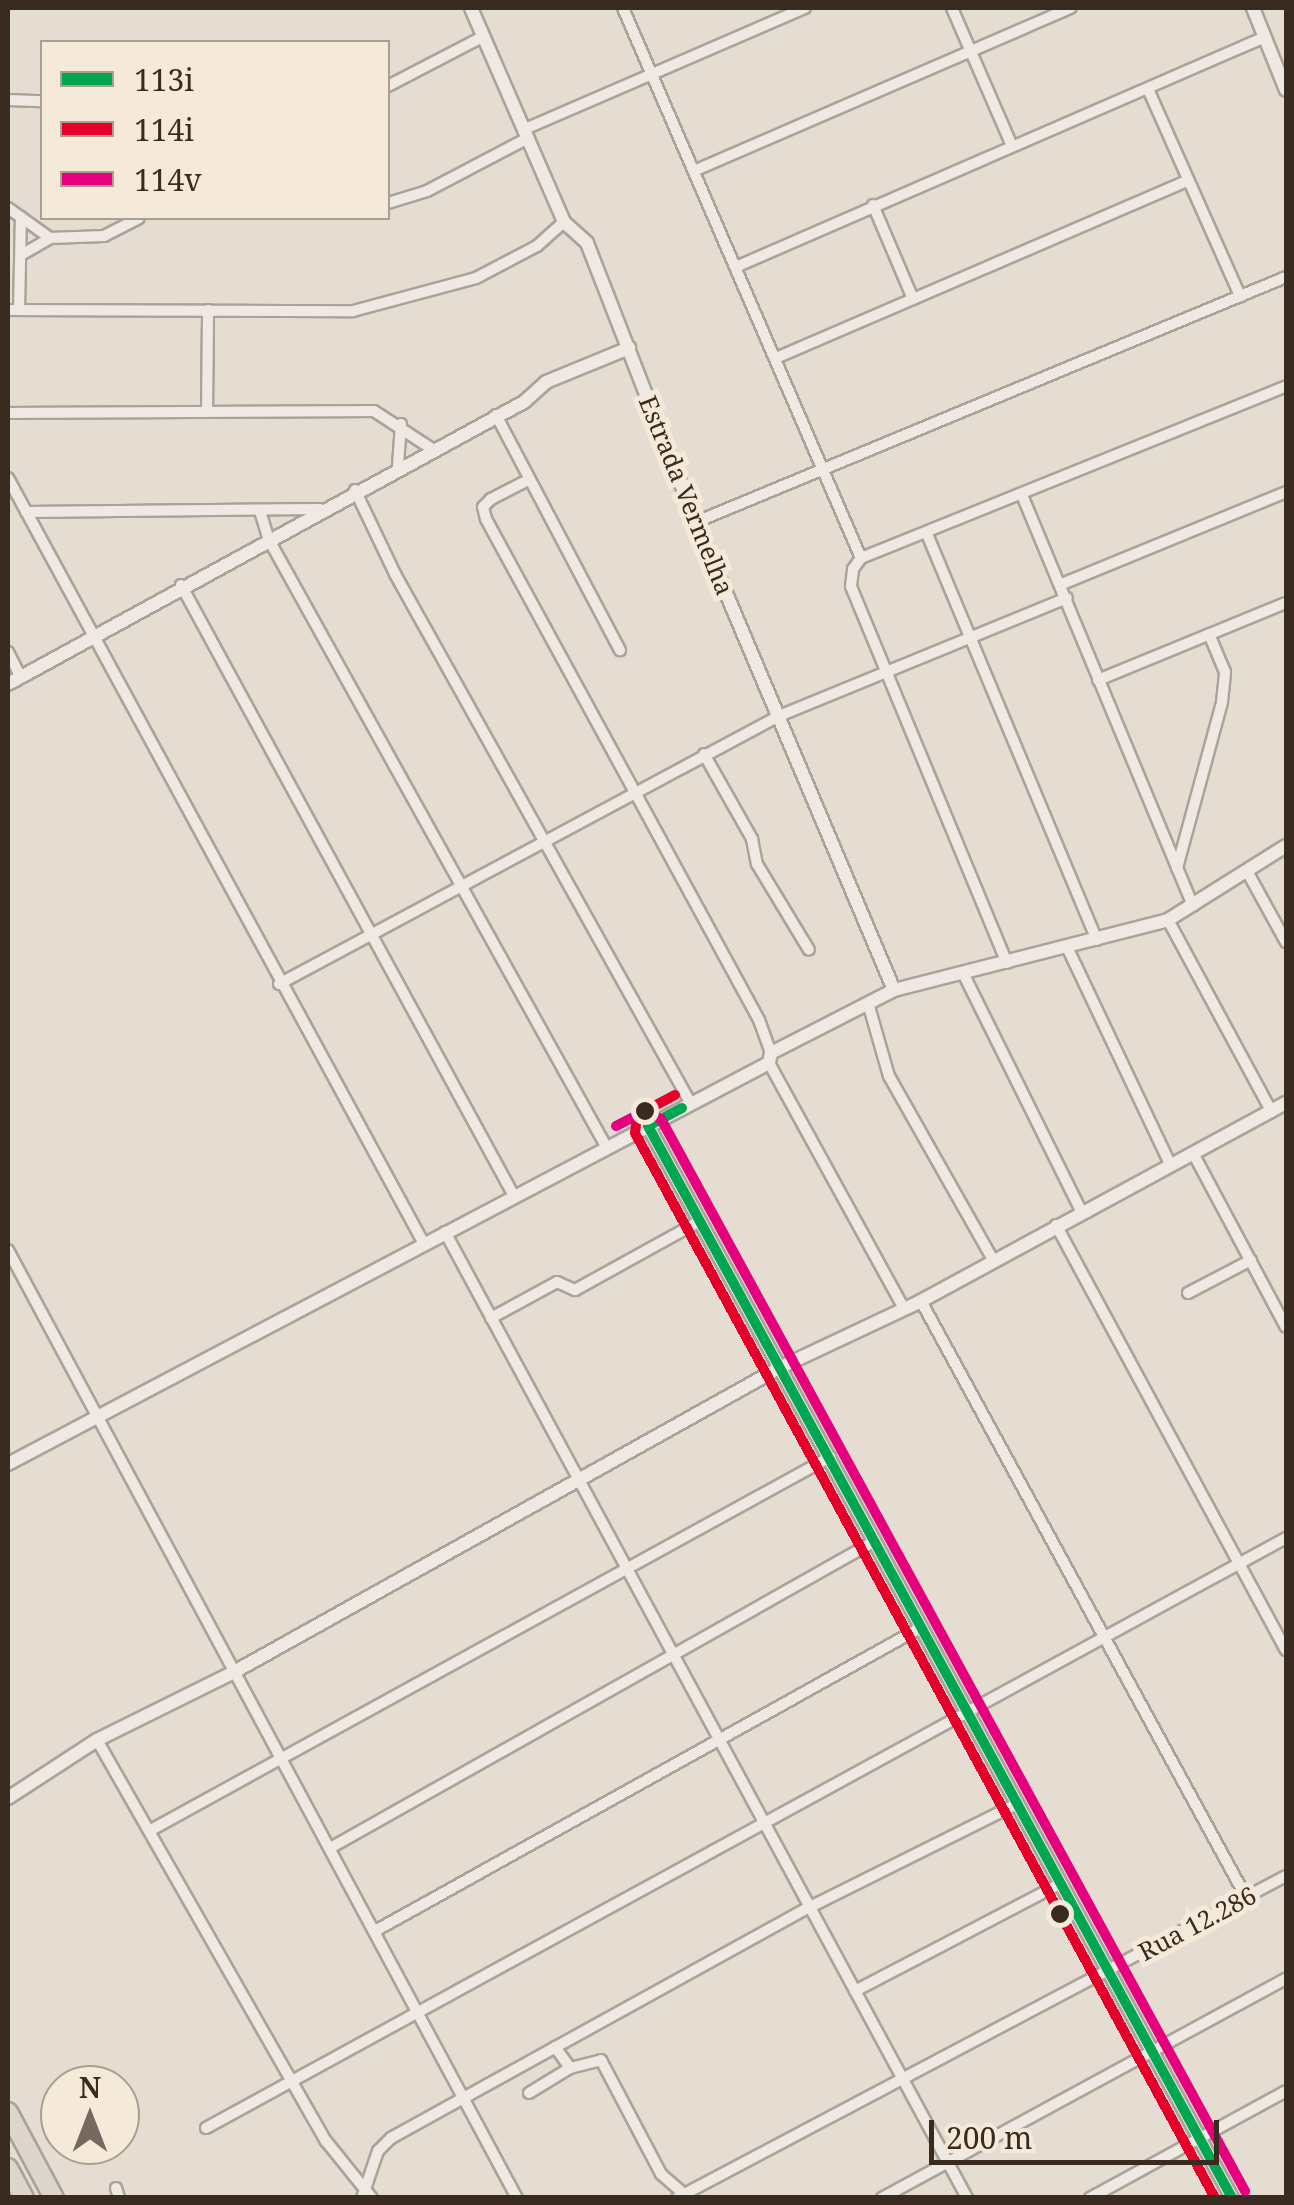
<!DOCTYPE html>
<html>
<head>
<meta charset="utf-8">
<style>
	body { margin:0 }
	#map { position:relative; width:1294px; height:2205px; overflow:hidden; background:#e5ddd1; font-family:"Noto Serif",serif }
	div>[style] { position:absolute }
	.roads { filter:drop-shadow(2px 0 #aba39a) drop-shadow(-2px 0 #aba39a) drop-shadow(0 2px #aba39a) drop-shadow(0 -2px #aba39a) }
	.minor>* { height:10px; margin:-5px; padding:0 5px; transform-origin:5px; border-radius:5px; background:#eee9e3 }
	.tertiary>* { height:12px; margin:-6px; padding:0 6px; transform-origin:6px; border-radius:6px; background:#eee9e3 }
	.trunk>* { height:18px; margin:-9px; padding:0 9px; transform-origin:9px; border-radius:9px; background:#ded6cc }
	.bus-1>* { height:10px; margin:-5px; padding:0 5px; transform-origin:5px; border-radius:5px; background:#00a651 }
	.bus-2>* { height:10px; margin:-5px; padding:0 5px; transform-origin:5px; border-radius:5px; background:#e4002b }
	.bus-3>* { height:10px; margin:-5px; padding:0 5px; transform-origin:5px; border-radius:5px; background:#e5007d }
	.dots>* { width:28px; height:28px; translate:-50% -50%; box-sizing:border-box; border:5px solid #f5ead9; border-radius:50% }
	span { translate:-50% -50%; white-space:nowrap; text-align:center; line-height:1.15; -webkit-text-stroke:10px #f5ead9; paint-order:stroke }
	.street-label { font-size:25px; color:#3a2b21 }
	.frame { position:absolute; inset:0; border:10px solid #3a2b21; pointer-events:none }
	.legend { position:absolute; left:40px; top:40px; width:350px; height:180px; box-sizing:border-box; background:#f5ead9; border:2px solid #aa9e8f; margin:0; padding:12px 18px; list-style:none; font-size:30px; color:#3a2b21 }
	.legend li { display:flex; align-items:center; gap:20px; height:50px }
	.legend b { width:50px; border:2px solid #aa9e8f }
	.north { position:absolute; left:40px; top:2065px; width:100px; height:100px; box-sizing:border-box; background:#f5ead9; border:2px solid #aa9e8f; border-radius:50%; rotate:0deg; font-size:28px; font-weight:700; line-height:40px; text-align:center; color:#3a2b21 }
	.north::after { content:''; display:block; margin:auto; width:35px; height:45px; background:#76695f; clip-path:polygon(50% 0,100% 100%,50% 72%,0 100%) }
	.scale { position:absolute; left:929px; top:2120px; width:290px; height:45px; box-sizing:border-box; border:5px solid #3a2b21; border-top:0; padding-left:12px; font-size:30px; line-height:35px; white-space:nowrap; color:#3a2b21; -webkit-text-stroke:8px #f5ead9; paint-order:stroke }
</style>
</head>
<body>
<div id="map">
	<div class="roads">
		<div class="minor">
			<i style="left:623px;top:8px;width:599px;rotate:66.6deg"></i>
			<i style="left:952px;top:8px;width:148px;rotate:66.5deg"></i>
			<i style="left:388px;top:86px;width:108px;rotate:-27.5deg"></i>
			<i style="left:1148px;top:89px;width:227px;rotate:66deg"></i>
			<i style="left:8px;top:100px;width:34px;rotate:2deg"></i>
			<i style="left:525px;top:129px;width:305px;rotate:-23.4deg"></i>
			<i style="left:696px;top:170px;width:408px;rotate:-23.4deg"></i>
			<i style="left:388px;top:203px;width:41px;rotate:-17.1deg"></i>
			<i style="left:427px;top:191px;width:114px;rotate:-27.7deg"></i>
			<i style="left:873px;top:205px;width:102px;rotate:66.9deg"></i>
			<i style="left:8px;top:208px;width:52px;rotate:35.5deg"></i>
			<i style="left:50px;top:238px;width:54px;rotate:-2.1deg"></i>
			<i style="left:104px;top:236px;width:39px;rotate:-27deg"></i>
			<i style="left:21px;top:255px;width:34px;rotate:-30deg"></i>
			<i style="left:738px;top:266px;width:575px;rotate:-23.49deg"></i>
			<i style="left:8px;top:310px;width:345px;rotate:0.2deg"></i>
			<i style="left:353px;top:311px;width:127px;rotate:-15deg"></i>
			<i style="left:476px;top:278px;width:69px;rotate:-27.7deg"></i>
			<i style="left:537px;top:246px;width:36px;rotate:-42deg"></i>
			<i style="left:19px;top:310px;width:93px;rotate:-88.8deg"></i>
			<i style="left:776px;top:358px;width:447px;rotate:-23.3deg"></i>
			<i style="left:207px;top:412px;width:102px;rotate:-89.4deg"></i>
			<i style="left:8px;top:413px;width:366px;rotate:-0.3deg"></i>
			<i style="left:374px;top:411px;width:69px;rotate:33.2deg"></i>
			<i style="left:496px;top:415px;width:266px;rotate:62.2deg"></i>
			<i style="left:398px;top:465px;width:41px;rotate:-85.8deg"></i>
			<i style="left:8px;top:478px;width:869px;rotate:61.49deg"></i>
			<i style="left:528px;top:480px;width:42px;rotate:152.8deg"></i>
			<i style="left:491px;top:499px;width:11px;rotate:135deg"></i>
			<i style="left:483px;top:507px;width:12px;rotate:76deg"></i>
			<i style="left:486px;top:519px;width:571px;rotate:61.41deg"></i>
			<i style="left:759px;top:1020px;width:35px;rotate:70deg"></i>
			<i style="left:355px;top:490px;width:93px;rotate:64.5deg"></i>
			<i style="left:395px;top:574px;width:605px;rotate:60.81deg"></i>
			<i style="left:1022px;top:495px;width:445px;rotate:67.4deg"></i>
			<i style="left:260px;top:511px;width:30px;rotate:73deg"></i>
			<i style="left:269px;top:540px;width:696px;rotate:60.93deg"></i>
			<i style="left:26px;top:512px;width:294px;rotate:-0.6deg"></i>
			<i style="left:696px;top:522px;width:639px;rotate:-22.55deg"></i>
			<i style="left:927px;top:534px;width:440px;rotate:67.3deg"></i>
			<i style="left:1062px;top:584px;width:242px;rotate:-22.3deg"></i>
			<i style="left:181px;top:585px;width:696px;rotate:61.41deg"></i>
			<i style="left:8px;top:652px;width:28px;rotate:63deg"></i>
			<i style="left:1098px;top:680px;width:203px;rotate:-22.3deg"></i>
			<i style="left:704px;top:754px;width:98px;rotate:60.5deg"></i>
			<i style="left:752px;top:839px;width:25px;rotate:79deg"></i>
			<i style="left:757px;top:864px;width:100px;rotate:58.8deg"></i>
			<i style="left:1177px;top:868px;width:172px;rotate:-74.8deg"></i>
			<i style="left:1222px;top:702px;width:30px;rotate:-84deg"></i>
			<i style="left:1225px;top:672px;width:41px;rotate:-112.8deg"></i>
			<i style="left:1248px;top:873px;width:79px;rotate:61.2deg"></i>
			<i style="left:1168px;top:920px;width:218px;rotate:61.6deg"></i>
			<i style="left:1068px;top:949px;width:238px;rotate:64.6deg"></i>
			<i style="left:1007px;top:963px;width:408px;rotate:-112.5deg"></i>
			<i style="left:851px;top:586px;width:17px;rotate:-83deg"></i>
			<i style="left:853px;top:569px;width:14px;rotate:-54deg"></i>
			<i style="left:861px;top:558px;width:458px;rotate:-22deg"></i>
			<i style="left:963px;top:973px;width:266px;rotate:63.6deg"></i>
			<i style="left:279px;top:984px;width:567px;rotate:-28.19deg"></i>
			<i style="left:779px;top:716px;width:311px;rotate:-22.3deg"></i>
			<i style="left:868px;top:1003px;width:76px;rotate:74deg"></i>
			<i style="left:889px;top:1076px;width:209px;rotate:60.5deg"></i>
			<i style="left:769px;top:1063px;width:278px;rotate:61.2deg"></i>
			<i style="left:1193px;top:1153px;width:197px;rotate:61.9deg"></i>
			<i style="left:1056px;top:1225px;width:483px;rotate:61.6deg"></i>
			<i style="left:445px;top:1232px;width:1098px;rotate:61.61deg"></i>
			<i style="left:8px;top:1250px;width:1076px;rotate:61.77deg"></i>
			<i style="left:1188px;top:1293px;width:71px;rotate:-27.6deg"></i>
			<i style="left:921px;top:1301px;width:679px;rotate:61.4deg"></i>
			<i style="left:491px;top:1318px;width:75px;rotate:-28.6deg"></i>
			<i style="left:557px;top:1282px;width:20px;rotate:24deg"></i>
			<i style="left:575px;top:1290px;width:143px;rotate:-28.9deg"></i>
			<i style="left:97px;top:1740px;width:462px;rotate:60.3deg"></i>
			<i style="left:326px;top:2141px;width:73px;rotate:51.1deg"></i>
			<i style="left:151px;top:1830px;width:775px;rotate:-28.78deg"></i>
			<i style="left:332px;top:1847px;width:623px;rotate:-29.4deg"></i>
			<i style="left:375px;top:1931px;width:624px;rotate:-29.07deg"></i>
			<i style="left:855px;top:1991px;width:229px;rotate:-27.6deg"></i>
			<i style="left:555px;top:2047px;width:26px;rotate:54deg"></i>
			<i style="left:570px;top:2068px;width:32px;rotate:-14deg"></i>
			<i style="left:601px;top:2060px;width:129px;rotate:62.2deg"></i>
			<i style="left:661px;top:2174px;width:30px;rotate:41deg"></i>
			<i style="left:529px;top:2093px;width:48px;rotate:-31.4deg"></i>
			<i style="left:206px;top:2128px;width:1231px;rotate:-28.65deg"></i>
			<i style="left:116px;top:2188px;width:10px;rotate:73deg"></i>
			<i style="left:362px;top:2198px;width:50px;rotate:-71.2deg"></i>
			<i style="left:378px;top:2151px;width:18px;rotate:-45deg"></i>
			<i style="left:391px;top:2138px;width:476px;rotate:-28.9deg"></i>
			<i style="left:808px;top:1908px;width:231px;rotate:-26.5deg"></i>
			<i style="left:677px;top:2198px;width:689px;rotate:-27.87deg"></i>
			<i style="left:882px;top:2198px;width:460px;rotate:-28.5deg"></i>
			<i style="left:1090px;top:2198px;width:223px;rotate:-28.6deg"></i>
		</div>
		<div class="tertiary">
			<i style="left:471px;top:8px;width:233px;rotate:66.5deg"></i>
			<i style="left:564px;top:222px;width:31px;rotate:42deg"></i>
			<i style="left:587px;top:243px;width:300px;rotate:68.7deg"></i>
			<i style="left:696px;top:522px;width:508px;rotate:67.07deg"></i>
			<i style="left:1253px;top:8px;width:88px;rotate:68.1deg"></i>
			<i style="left:8px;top:684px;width:588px;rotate:-28.66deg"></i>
			<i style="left:524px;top:402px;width:30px;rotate:-42deg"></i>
			<i style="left:546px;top:382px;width:90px;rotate:-22.3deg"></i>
			<i style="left:648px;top:1126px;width:1221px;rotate:61.42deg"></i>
			<i style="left:8px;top:1464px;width:860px;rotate:-27.79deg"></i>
			<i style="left:769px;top:1063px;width:10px;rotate:-79deg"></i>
			<i style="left:771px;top:1053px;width:138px;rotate:-27.1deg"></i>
			<i style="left:894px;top:990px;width:283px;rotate:-14.3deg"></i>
			<i style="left:1168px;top:920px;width:139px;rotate:-32.1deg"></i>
			<i style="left:8px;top:1798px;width:106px;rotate:-33.1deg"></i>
			<i style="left:97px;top:1740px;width:153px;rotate:-26.4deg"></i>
			<i style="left:234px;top:1672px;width:626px;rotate:-29.14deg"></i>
			<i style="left:781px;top:1367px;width:155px;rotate:-25.2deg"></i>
			<i style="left:921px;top:1301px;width:415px;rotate:-28.5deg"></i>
		</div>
		<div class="trunk">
			<i style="left:8px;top:2112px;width:98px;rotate:61.9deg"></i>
			<i style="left:8px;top:2168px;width:34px;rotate:62deg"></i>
		</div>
	</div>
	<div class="bus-1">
		<i style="left:682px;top:1108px;width:38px;rotate:152deg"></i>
		<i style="left:648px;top:1126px;width:1221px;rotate:61.42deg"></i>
	</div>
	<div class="bus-2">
		<i style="left:675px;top:1095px;width:43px;rotate:152.2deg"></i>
		<i style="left:637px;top:1115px;width:18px;rotate:96deg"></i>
		<i style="left:635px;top:1133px;width:1213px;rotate:61.43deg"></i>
	</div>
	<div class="bus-3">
		<i style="left:616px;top:1126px;width:33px;rotate:-27deg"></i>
		<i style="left:645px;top:1111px;width:18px;rotate:27deg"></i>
		<i style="left:661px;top:1119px;width:1221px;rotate:61.42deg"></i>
	</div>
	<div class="dots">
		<i style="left:645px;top:1111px;background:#3a2b21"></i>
		<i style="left:1060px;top:1914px;background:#3a2b21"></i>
	</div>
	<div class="street-label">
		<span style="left:687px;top:495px;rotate:68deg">Estrada Vermelha</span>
		<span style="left:1197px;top:1923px;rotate:-28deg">Rua 12.286</span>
	</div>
	<div class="frame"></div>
	<ul class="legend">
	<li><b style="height:12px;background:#00a651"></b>113i</li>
	<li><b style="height:12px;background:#e4002b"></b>114i</li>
	<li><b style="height:12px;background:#e5007d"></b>114v</li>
	</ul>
	<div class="north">N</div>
	<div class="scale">200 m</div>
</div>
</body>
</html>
